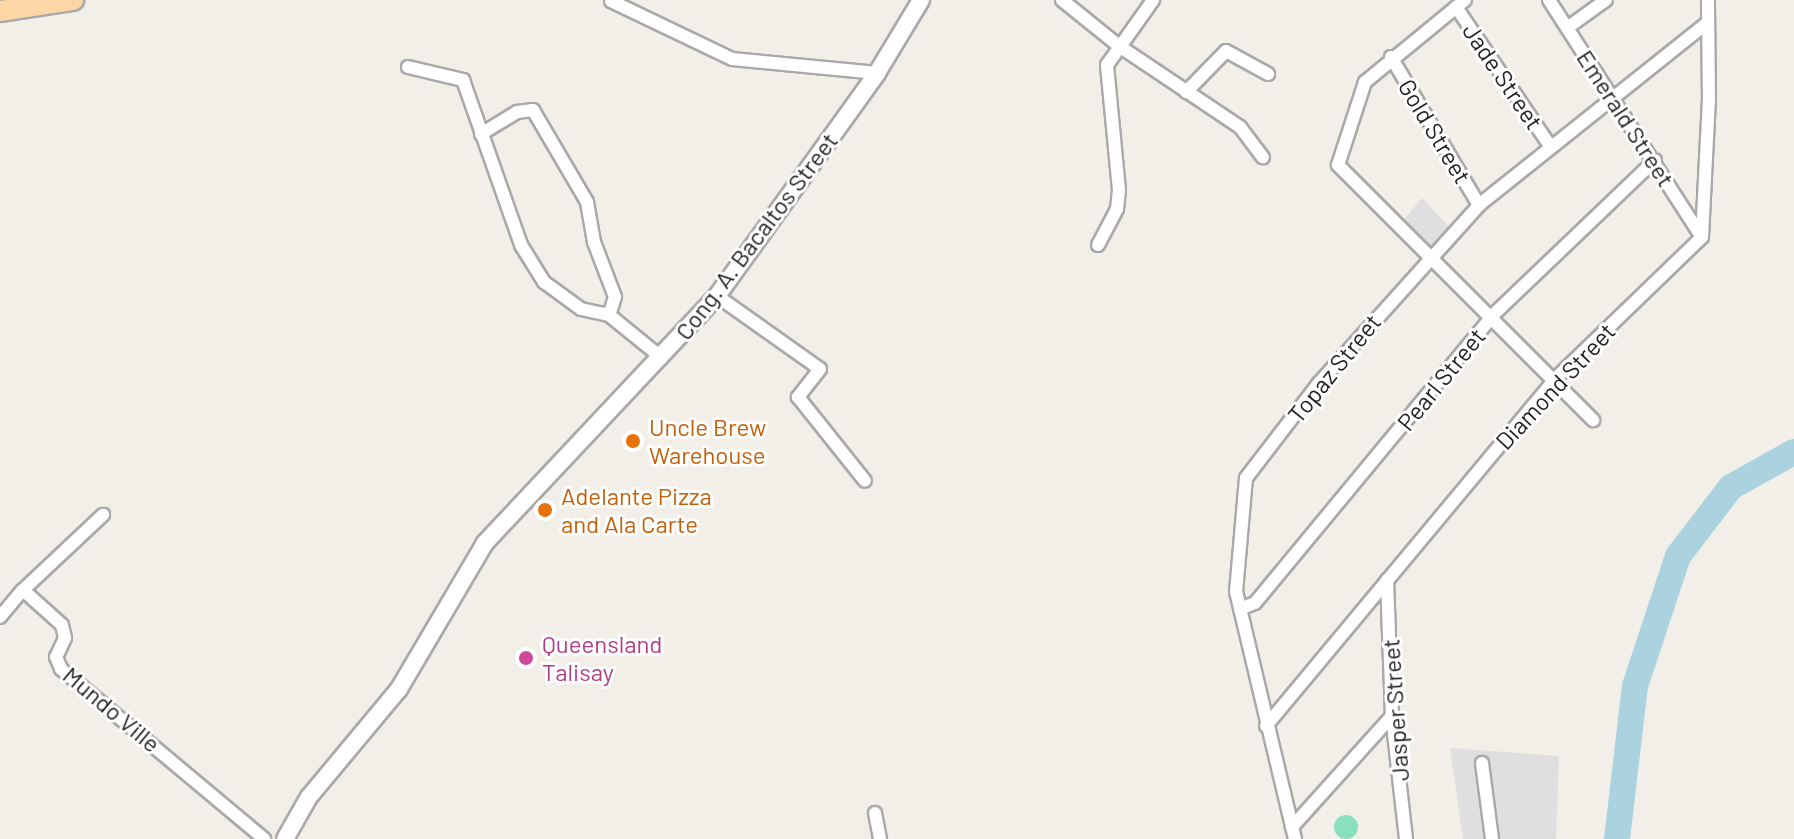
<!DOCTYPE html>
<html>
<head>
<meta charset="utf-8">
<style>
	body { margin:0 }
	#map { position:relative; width:1794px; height:839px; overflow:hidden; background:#f2efe9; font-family:Barlow,sans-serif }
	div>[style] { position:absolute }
	.residential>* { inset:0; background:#e0dfdf }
	.pitch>* { inset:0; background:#88e0be }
	.round { border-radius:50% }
	.river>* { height:26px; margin:-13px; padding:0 13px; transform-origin:13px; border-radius:13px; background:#aad3df }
	.roads { filter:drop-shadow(2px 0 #a9a9a9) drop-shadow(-2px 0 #a9a9a9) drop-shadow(0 2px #a9a9a9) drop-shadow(0 -2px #a9a9a9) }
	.minor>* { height:12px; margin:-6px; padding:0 6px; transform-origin:6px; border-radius:6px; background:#fff }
	.tertiary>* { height:16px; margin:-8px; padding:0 8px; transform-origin:8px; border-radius:8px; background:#fff }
	.primary>* { height:20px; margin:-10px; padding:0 10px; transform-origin:10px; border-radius:10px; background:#fcd6a4 }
	.dots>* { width:22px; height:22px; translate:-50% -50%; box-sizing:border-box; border:4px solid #fff; border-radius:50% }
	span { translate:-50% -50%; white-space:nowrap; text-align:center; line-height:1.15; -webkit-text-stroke:6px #fff; paint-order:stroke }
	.street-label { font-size:24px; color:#222 }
	.food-label { font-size:24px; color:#c56008 }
	.left { translate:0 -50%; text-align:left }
	.hotel-label { font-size:24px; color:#b23c85 }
</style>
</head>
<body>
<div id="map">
	<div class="residential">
		<i style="clip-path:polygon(1422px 198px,1453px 231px,1423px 260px,1394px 232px)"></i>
		<i style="clip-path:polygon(1450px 748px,1559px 756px,1556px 839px,1463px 839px)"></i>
	</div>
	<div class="pitch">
		<i class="round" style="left:1334px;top:815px;width:24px;height:24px"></i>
	</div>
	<div class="river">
		<i style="left:1617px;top:839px;width:154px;rotate:-83.3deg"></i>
		<i style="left:1635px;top:686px;width:137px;rotate:-71.7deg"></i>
		<i style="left:1678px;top:556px;width:87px;rotate:-52.5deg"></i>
		<i style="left:1731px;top:487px;width:72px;rotate:-29.1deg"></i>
	</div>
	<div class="roads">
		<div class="minor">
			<i style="left:1062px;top:0;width:73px;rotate:38.9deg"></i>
			<i style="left:1119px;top:46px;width:146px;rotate:33.8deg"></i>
			<i style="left:1240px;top:127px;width:38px;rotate:53deg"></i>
			<i style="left:1465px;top:0;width:129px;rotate:140.6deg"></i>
			<i style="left:1365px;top:82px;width:87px;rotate:108deg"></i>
			<i style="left:1338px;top:165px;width:361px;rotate:45deg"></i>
			<i style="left:1549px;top:0;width:281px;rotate:57.2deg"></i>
			<i style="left:611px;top:1px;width:134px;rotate:25.6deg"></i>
			<i style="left:732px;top:59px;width:146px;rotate:5.5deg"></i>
			<i style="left:1456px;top:7px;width:168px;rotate:55.9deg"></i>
			<i style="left:1567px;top:28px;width:48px;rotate:-35.7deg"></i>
			<i style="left:1391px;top:57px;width:172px;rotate:59.3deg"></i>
			<i style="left:408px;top:67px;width:57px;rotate:13.3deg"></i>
			<i style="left:463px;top:80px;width:175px;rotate:70.6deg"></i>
			<i style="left:521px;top:245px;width:44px;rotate:58.1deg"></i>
			<i style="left:544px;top:282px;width:46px;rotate:36.1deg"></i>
			<i style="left:581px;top:309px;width:29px;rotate:12deg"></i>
			<i style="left:609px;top:315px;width:68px;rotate:39.1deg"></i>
			<i style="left:1186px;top:92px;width:57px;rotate:-45.7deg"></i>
			<i style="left:1226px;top:51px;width:48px;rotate:28.7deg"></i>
			<i style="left:481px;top:134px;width:42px;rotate:-31.4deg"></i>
			<i style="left:517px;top:112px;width:16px;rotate:-7deg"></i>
			<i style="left:533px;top:110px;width:107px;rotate:59.6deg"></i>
			<i style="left:587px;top:202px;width:41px;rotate:80.1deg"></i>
			<i style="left:594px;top:242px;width:59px;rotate:69.1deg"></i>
			<i style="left:615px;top:297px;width:19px;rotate:108deg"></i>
			<i style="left:1098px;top:245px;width:41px;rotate:-62.2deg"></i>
			<i style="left:1117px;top:209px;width:19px;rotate:-84deg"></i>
			<i style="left:1119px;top:190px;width:126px;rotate:-95.5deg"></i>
			<i style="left:1107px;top:65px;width:80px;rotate:-54.7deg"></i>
			<i style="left:717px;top:296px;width:126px;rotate:35.3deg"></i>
			<i style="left:820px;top:369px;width:36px;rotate:128deg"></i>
			<i style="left:798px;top:397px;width:107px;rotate:51.4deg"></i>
			<i style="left:1387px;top:580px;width:136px;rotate:87.9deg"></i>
			<i style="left:1392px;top:716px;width:124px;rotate:83.5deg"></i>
			<i style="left:23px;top:590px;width:110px;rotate:-43.2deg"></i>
			<i style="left:1240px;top:609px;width:16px;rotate:-22deg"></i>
			<i style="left:1255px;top:603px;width:374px;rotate:-50.4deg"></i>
			<i style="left:1493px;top:315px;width:224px;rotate:-43.7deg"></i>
			<i style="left:0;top:617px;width:35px;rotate:-50deg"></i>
			<i style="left:23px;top:590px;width:52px;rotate:41.9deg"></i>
			<i style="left:62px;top:625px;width:13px;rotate:77deg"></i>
			<i style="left:65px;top:638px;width:21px;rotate:115deg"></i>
			<i style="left:56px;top:657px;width:13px;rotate:67deg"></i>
			<i style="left:61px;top:669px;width:265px;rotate:39.9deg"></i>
			<i style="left:1266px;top:726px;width:453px;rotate:-50.2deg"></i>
			<i style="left:1556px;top:378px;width:203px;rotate:-44deg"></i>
			<i style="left:1702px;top:237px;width:136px;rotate:-87.1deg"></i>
			<i style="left:1709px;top:101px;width:101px;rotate:-90.6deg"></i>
			<i style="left:1482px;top:763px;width:77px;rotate:82.5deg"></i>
			<i style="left:875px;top:813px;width:26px;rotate:79deg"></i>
			<i style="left:1292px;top:827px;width:149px;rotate:-48deg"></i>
			<i style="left:1295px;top:839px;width:254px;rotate:-103.4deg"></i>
			<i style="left:1236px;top:592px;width:114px;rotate:-85deg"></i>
			<i style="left:1246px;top:478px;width:120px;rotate:-52.5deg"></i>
			<i style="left:1319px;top:383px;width:239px;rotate:-48deg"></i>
			<i style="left:1479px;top:205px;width:292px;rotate:-38.6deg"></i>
		</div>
		<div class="tertiary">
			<i style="left:285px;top:839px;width:48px;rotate:-60.3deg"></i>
			<i style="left:309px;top:797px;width:141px;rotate:-50.2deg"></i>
			<i style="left:399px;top:689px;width:169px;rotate:-59.5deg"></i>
			<i style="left:485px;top:543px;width:339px;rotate:-46.8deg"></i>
			<i style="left:717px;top:296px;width:274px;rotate:-54.3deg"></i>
			<i style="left:877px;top:73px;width:85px;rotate:-58.9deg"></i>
		</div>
		<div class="primary">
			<i style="left:0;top:11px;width:74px;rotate:-8.6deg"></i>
		</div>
	</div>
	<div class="dots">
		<i style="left:633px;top:441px;background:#e8710a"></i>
		<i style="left:545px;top:510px;background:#e8710a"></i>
		<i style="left:526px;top:658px;background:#d1479c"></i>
	</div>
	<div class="street-label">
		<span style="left:1503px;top:76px;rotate:56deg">Jade Street</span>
		<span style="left:1626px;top:118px;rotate:57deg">Emerald Street</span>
		<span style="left:1435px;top:131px;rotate:59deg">Gold Street</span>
		<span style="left:756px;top:236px;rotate:-53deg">Cong. A. Bacaltos Street</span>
		<span style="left:1334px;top:368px;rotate:-51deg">Topaz Street</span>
		<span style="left:1441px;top:379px;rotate:-51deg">Pearl Street</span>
		<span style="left:1555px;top:386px;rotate:-47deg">Diamond Street</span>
		<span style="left:112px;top:709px;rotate:40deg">Mundo Ville</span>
		<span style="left:1395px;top:710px;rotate:-94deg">Jasper Street</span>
	</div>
	<div class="food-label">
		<span class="left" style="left:649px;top:441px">Uncle Brew<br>Warehouse</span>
		<span class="left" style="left:561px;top:510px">Adelante Pizza<br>and Ala Carte</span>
	</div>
	<div class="hotel-label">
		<span class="left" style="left:542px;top:658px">Queensland<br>Talisay</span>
	</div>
</div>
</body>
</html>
